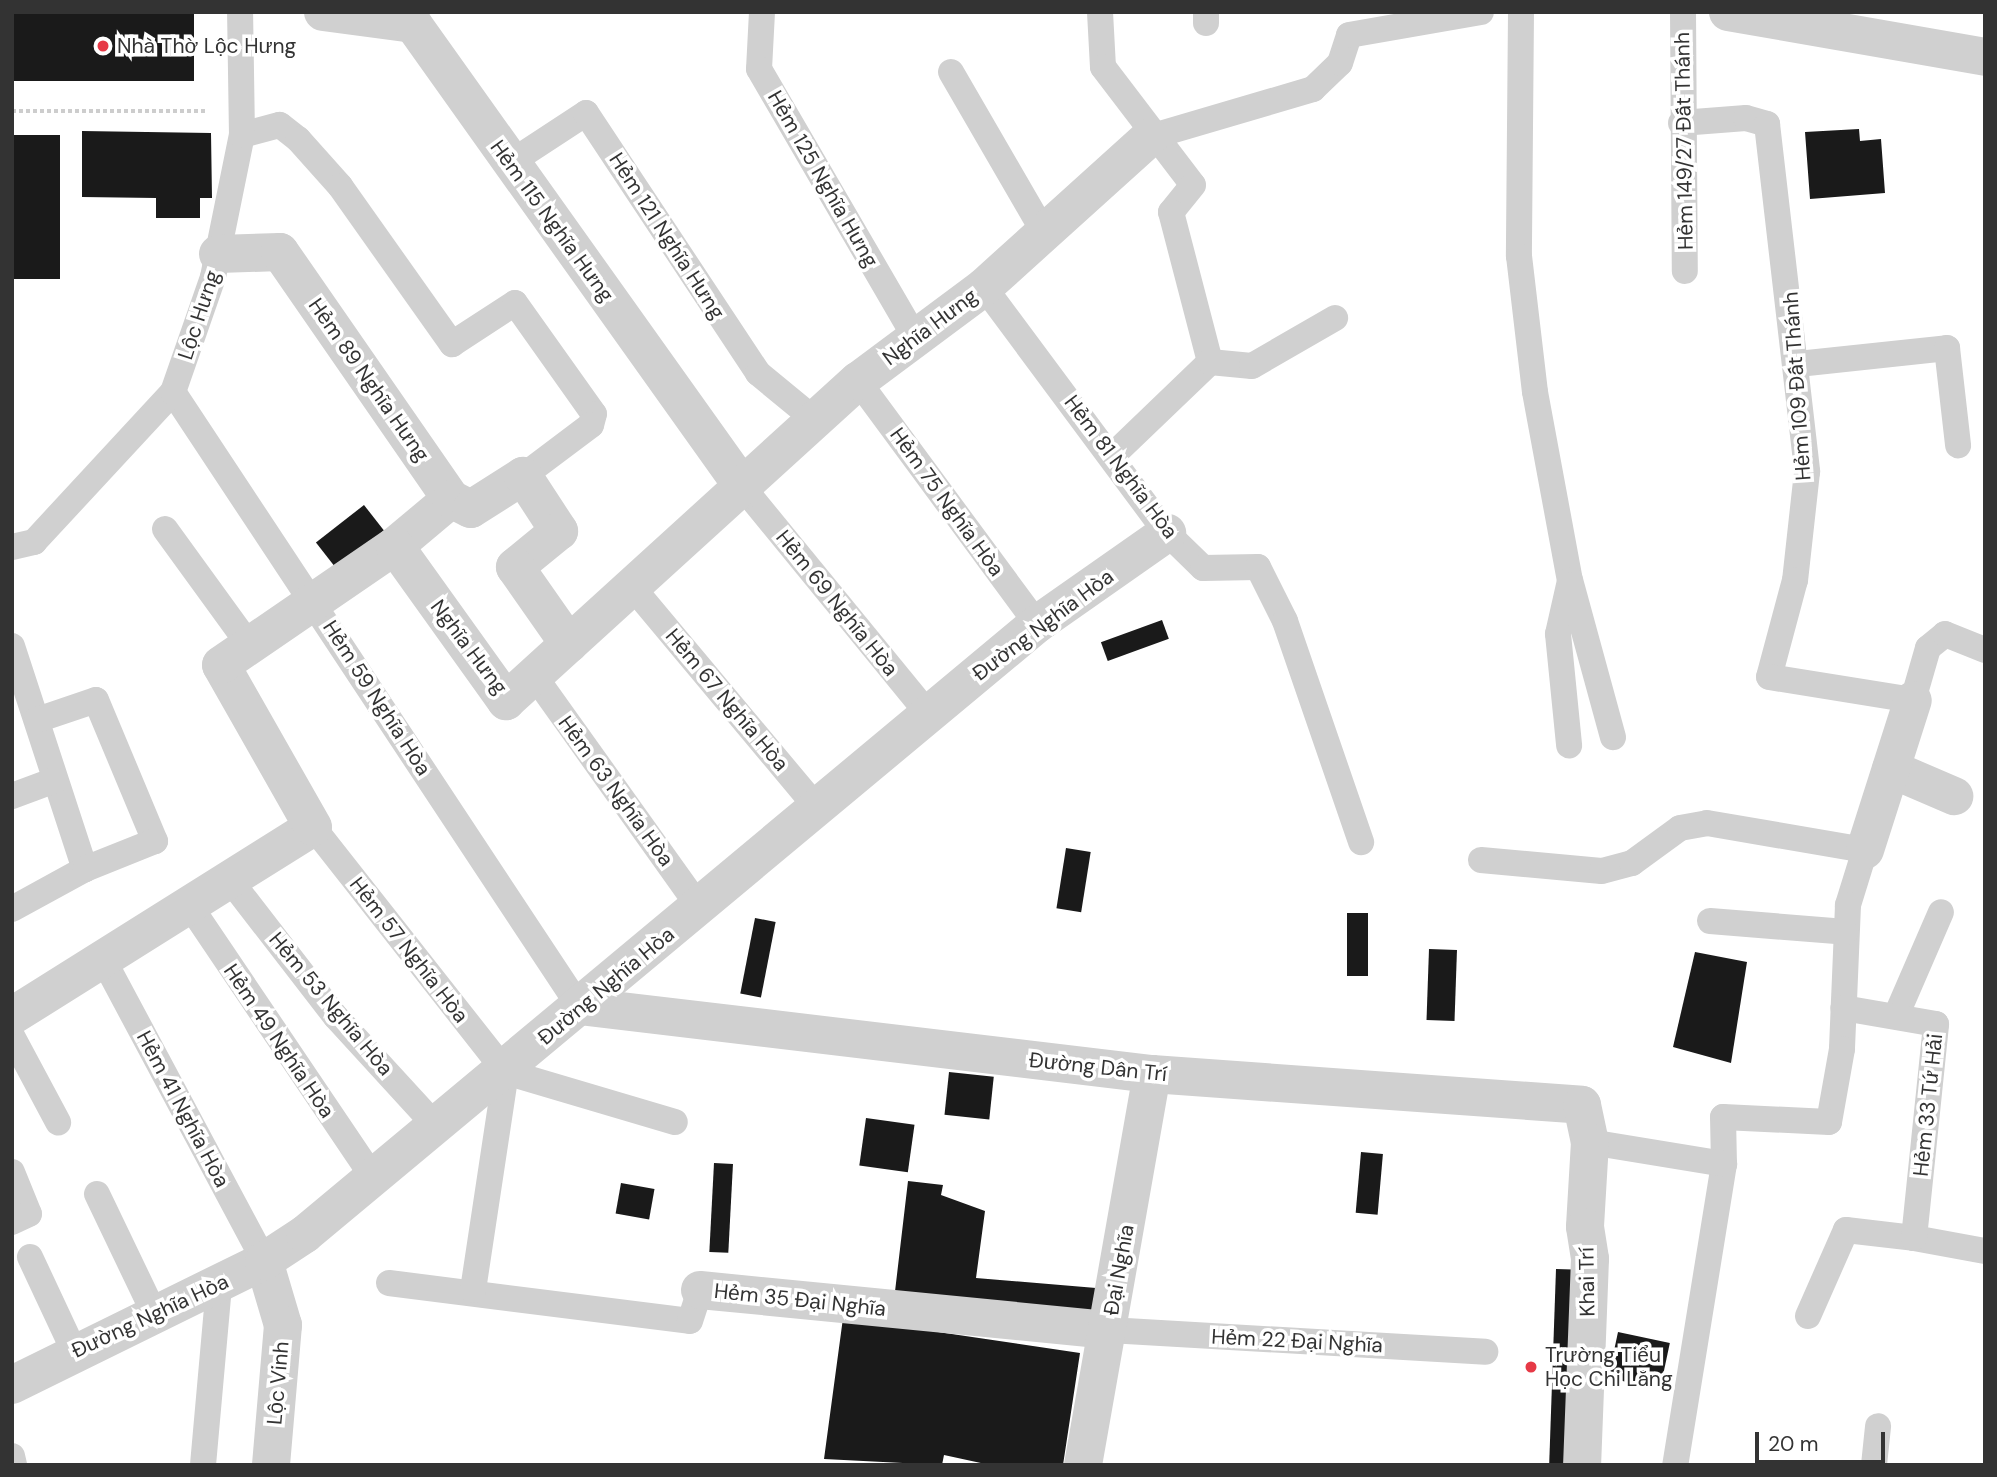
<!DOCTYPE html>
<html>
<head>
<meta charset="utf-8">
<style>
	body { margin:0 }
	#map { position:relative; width:1997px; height:1477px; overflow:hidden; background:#fff; font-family:"DM Sans",sans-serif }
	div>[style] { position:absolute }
	.building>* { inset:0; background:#1a1a1a; transform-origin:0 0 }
	.path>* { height:4.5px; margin-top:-2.25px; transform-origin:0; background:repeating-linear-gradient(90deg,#cdcdcd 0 3.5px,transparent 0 7px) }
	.service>* { height:26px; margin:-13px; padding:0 13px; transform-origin:13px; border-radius:13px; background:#d0d0d0 }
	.minor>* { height:38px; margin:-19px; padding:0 19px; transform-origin:19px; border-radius:19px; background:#d0d0d0 }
	.dots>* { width:19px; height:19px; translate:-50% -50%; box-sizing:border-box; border:4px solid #fff; border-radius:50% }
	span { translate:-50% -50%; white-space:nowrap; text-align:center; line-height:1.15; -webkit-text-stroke:7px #fff; paint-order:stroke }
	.poi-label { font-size:21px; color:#333 }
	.left { translate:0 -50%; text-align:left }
	.street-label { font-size:21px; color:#333 }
	.frame { position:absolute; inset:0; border:14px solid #333; pointer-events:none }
	.scale { position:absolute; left:1755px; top:1432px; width:130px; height:32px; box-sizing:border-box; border:4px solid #333; border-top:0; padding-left:9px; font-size:21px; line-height:24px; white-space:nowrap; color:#333; -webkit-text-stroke:5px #fff; paint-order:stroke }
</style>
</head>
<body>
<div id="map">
	<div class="building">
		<i style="left:12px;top:12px;width:182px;height:69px"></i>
		<i style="clip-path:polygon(1859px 129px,1860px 141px,1881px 139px,1885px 193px,1810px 199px,1805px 132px)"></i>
		<i style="clip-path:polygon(82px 131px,211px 133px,212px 198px,200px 198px,200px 218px,156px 218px,156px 198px,82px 197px)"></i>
		<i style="left:60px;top:135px;width:144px;height:48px;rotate:90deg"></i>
		<i style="left:364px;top:505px;width:34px;height:61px;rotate:52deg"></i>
		<i style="left:1162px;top:620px;width:20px;height:65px;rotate:70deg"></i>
		<i style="left:1066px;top:848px;width:25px;height:61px;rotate:9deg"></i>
		<i style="left:1347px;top:913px;width:21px;height:63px"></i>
		<i style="left:755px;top:918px;width:21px;height:77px;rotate:11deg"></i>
		<i style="left:1429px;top:949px;width:28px;height:71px;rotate:2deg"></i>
		<i style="clip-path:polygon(1695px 952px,1747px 962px,1731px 1063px,1673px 1047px)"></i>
		<i style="left:949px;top:1072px;width:45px;height:43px;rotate:6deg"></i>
		<i style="left:866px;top:1118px;width:49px;height:48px;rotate:8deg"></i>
		<i style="left:1361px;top:1152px;width:22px;height:61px;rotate:5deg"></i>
		<i style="left:714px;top:1163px;width:19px;height:89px;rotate:3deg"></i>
		<i style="clip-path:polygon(908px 1181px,943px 1185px,941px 1195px,985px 1211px,976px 1278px,1096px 1288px,1092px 1323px,894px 1300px)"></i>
		<i style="left:621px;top:1183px;width:34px;height:31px;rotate:10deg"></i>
		<i style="left:1556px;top:1269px;width:25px;height:196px;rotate:2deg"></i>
		<i style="clip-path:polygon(843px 1318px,1080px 1353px,1063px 1465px,990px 1465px,944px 1455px,942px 1465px,824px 1459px)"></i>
		<i style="left:1618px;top:1332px;width:53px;height:47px;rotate:12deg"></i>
	</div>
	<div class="path">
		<i style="left:12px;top:111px;width:195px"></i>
	</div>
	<div class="service">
		<i style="left:762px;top:12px;width:57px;rotate:93deg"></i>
		<i style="left:759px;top:69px;width:310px;rotate:59.8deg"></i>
		<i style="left:1100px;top:12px;width:55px;rotate:86.9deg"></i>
		<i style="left:1103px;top:67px;width:148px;rotate:52.7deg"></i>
		<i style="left:1193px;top:185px;width:35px;rotate:129deg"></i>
		<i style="left:1171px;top:212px;width:155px;rotate:75.4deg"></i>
		<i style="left:1210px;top:362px;width:133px;rotate:136.2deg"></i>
		<i style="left:1521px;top:12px;width:244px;rotate:90.5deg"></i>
		<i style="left:1519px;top:256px;width:137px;rotate:83.3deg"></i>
		<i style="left:1535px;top:392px;width:191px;rotate:79.5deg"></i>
		<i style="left:1570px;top:580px;width:163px;rotate:74.7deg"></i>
		<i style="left:1683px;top:12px;width:259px;rotate:89.6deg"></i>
		<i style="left:1206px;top:23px;width:11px;rotate:-90deg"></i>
		<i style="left:951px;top:72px;width:184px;rotate:59.9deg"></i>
		<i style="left:1681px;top:123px;width:65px;rotate:-4.4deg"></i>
		<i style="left:1746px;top:118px;width:22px;rotate:16deg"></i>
		<i style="left:1767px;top:124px;width:350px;rotate:83.4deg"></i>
		<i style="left:1807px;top:472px;width:109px;rotate:96.3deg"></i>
		<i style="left:1795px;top:580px;width:100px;rotate:105deg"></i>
		<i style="left:1769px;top:677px;width:146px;rotate:9.1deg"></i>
		<i style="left:1913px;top:700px;width:54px;rotate:-73.9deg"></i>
		<i style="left:1928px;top:648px;width:22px;rotate:-39deg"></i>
		<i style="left:1945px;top:634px;width:43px;rotate:21.8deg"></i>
		<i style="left:242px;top:135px;width:39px;rotate:-15deg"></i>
		<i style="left:280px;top:125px;width:23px;rotate:38deg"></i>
		<i style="left:298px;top:139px;width:63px;rotate:48.2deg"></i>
		<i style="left:340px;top:186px;width:194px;rotate:54.7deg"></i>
		<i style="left:452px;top:344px;width:75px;rotate:-33.1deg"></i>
		<i style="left:515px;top:303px;width:136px;rotate:54.6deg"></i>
		<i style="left:594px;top:414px;width:11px;rotate:105deg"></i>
		<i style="left:591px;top:425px;width:85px;rotate:143.1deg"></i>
		<i style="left:1150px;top:137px;width:170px;rotate:-16.4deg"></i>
		<i style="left:1313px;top:89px;width:37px;rotate:-44deg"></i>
		<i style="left:1340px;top:63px;width:29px;rotate:-72deg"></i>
		<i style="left:1349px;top:35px;width:134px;rotate:-9.9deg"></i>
		<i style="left:510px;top:163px;width:91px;rotate:-33.3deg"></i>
		<i style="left:586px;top:113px;width:312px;rotate:56.5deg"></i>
		<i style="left:758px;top:373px;width:74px;rotate:39.5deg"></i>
		<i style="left:984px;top:287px;width:307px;rotate:53.4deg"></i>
		<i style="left:1167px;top:533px;width:50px;rotate:44.2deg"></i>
		<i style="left:1203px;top:568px;width:55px;rotate:-1deg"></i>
		<i style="left:1258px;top:567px;width:60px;rotate:63.4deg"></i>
		<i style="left:1285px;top:621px;width:234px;rotate:71deg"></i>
		<i style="left:1210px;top:362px;width:42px;rotate:5.4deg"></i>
		<i style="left:1252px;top:366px;width:96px;rotate:-30deg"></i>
		<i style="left:1798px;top:364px;width:150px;rotate:-6.1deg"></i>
		<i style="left:1947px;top:348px;width:98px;rotate:83.5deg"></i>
		<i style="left:858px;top:381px;width:302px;rotate:53.6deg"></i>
		<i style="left:173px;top:392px;width:736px;rotate:56.53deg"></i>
		<i style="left:745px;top:490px;width:291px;rotate:50.7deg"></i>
		<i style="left:165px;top:529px;width:145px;rotate:54deg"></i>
		<i style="left:12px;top:547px;width:23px;rotate:-13deg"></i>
		<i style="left:34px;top:542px;width:205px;rotate:-47.2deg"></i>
		<i style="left:173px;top:392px;width:122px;rotate:-70.8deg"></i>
		<i style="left:213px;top:277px;width:145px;rotate:-78.5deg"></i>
		<i style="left:242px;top:135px;width:123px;rotate:-90.9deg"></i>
		<i style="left:1569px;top:585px;width:50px;rotate:102.7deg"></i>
		<i style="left:1558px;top:634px;width:112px;rotate:84.3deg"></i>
		<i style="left:634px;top:589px;width:288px;rotate:50.1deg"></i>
		<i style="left:12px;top:646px;width:235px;rotate:71.9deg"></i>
		<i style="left:85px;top:869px;width:83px;rotate:151.3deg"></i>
		<i style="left:533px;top:674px;width:286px;rotate:54.5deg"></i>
		<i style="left:37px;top:720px;width:62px;rotate:-18.7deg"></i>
		<i style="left:96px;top:700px;width:153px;rotate:67.3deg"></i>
		<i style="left:155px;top:841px;width:75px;rotate:158.2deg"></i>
		<i style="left:12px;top:796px;width:46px;rotate:-20.4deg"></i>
		<i style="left:313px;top:827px;width:312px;rotate:51.8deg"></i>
		<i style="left:1481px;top:860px;width:121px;rotate:5.2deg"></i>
		<i style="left:1602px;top:871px;width:31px;rotate:-15deg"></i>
		<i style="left:1632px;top:863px;width:59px;rotate:-36.1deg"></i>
		<i style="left:1680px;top:828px;width:27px;rotate:-10deg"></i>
		<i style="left:1707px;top:823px;width:160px;rotate:9.7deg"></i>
		<i style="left:1865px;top:850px;width:58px;rotate:107.2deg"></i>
		<i style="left:1848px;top:905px;width:144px;rotate:92.4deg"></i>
		<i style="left:1842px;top:1049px;width:74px;rotate:100.1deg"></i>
		<i style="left:1829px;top:1122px;width:106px;rotate:-177.3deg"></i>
		<i style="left:1723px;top:1117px;width:47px;rotate:88.8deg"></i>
		<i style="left:1724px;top:1164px;width:305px;rotate:99.2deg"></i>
		<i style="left:230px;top:880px;width:173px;rotate:52.3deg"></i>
		<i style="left:336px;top:1017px;width:147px;rotate:47.5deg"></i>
		<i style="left:190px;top:906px;width:323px;rotate:56deg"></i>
		<i style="left:1710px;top:921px;width:136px;rotate:4.6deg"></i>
		<i style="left:102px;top:957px;width:344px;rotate:61.9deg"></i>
		<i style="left:1896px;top:1016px;width:113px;rotate:-66.6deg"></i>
		<i style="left:12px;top:1036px;width:98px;rotate:61.9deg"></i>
		<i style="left:506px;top:1072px;width:176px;rotate:16.5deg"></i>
		<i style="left:1590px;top:1142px;width:136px;rotate:9.3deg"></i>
		<i style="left:12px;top:1172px;width:45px;rotate:68deg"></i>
		<i style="left:29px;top:1214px;width:19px;rotate:155deg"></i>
		<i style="left:97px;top:1194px;width:136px;rotate:64.4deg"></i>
		<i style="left:1914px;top:1238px;width:72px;rotate:10.4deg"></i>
		<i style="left:30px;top:1257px;width:104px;rotate:64.9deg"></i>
		<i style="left:389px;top:1283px;width:303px;rotate:7.2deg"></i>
		<i style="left:690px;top:1321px;width:33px;rotate:-72deg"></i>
		<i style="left:473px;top:1290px;width:220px;rotate:-81.4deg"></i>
		<i style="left:1808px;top:1316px;width:94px;rotate:-66.2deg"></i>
		<i style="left:1846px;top:1230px;width:68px;rotate:6.7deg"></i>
		<i style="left:1914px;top:1238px;width:215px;rotate:-84.1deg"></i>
		<i style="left:1936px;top:1024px;width:94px;rotate:-170.2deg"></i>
		<i style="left:1109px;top:1330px;width:377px;rotate:3.3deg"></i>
		<i style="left:12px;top:1456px;width:9px;rotate:77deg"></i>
		<i style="left:203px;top:1465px;width:182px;rotate:-84.9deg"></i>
		<i style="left:1874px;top:1465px;width:39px;rotate:-84deg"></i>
	</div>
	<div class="minor">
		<i style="left:323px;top:12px;width:91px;rotate:7.6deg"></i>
		<i style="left:413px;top:24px;width:572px;rotate:54.53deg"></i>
		<i style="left:1728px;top:12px;width:261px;rotate:9.9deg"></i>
		<i style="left:218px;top:254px;width:62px;rotate:-1.8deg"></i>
		<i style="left:280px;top:252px;width:300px;rotate:55.3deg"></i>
		<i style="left:451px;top:499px;width:73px;rotate:140deg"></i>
		<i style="left:451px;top:499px;width:22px;rotate:27deg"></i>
		<i style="left:471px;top:509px;width:62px;rotate:-32.4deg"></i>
		<i style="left:523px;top:476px;width:66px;rotate:56.8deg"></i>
		<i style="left:559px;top:531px;width:57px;rotate:140.7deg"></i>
		<i style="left:515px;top:567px;width:94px;rotate:55deg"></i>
		<i style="left:1891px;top:769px;width:69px;rotate:23.2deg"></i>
		<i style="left:1865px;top:850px;width:157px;rotate:-72.3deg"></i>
		<i style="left:579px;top:1006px;width:577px;rotate:6.77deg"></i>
		<i style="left:1152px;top:1074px;width:431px;rotate:4.1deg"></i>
		<i style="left:1582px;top:1105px;width:38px;rotate:78deg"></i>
		<i style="left:1590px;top:1142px;width:85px;rotate:93.4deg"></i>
		<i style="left:1585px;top:1227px;width:32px;rotate:81deg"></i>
		<i style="left:1590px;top:1259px;width:206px;rotate:92.2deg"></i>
		<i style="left:12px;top:1016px;width:355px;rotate:-32.1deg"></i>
		<i style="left:313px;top:827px;width:186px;rotate:-119.6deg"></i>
		<i style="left:221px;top:665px;width:211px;rotate:-34.4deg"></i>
		<i style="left:395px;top:546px;width:191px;rotate:54.4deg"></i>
		<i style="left:506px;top:701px;width:476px;rotate:-42.3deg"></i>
		<i style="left:858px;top:381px;width:157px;rotate:-36.7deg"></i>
		<i style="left:984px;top:287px;width:224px;rotate:-42.1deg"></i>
		<i style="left:264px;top:1261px;width:67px;rotate:73.5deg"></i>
		<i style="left:283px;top:1325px;width:141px;rotate:94.9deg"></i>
		<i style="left:700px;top:1290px;width:411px;rotate:5.6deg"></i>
		<i style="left:12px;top:1385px;width:281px;rotate:-26.2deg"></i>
		<i style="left:264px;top:1261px;width:49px;rotate:-33.4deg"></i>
		<i style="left:305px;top:1234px;width:953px;rotate:-39.81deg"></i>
		<i style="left:1037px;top:624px;width:159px;rotate:-35deg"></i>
		<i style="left:1083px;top:1465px;width:397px;rotate:-80deg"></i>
	</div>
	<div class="dots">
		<i style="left:103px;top:46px;background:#e63946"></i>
		<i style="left:1531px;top:1367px;background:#e63946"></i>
	</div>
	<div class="poi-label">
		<span class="left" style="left:117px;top:46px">Nhà Thờ Lộc Hưng</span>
		<span class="left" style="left:1545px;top:1367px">Trường Tiểu<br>Học Chi Lăng</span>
	</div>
	<div class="street-label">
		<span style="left:1684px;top:141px;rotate:-91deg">Hẻm 149/27 Đất Thánh</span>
		<span style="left:823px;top:179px;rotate:60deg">Hẻm 125 Nghĩa Hưng</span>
		<span style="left:552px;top:221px;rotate:54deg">Hẻm 115 Nghĩa Hưng</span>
		<span style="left:667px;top:236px;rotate:57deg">Hẻm 121 Nghĩa Hưng</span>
		<span style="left:199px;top:315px;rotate:-72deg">Lộc Hưng</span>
		<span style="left:930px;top:327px;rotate:-37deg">Nghĩa Hưng</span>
		<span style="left:369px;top:380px;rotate:55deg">Hẻm 89 Nghĩa Hưng</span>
		<span style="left:1797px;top:386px;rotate:-94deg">Hẻm 109 Đất Thánh</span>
		<span style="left:1121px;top:467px;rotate:53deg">Hẻm 81 Nghĩa Hòa</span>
		<span style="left:947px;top:502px;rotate:54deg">Hẻm 75 Nghĩa Hòa</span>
		<span style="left:837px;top:603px;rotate:51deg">Hẻm 69 Nghĩa Hòa</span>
		<span style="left:1043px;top:625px;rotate:-37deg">Đường Nghĩa Hòa</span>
		<span style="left:469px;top:647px;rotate:53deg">Nghĩa Hưng</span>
		<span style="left:377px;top:698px;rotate:57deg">Hẻm 59 Nghĩa Hòa</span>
		<span style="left:727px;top:700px;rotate:50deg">Hẻm 67 Nghĩa Hòa</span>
		<span style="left:616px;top:791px;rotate:54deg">Hẻm 63 Nghĩa Hòa</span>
		<span style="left:409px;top:950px;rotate:52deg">Hẻm 57 Nghĩa Hòa</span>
		<span style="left:606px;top:986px;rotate:-40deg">Đường Nghĩa Hòa</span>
		<span style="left:331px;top:1004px;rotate:50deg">Hẻm 53 Nghĩa Hòa</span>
		<span style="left:279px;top:1041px;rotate:56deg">Hẻm 49 Nghĩa Hòa</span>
		<span style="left:1098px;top:1067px;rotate:6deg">Đường Dân Trí</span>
		<span style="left:1928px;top:1105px;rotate:-84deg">Hẻm 33 Tứ Hải</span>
		<span style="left:183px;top:1109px;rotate:62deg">Hẻm 41 Nghĩa Hòa</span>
		<span style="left:1119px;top:1270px;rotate:-80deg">Đại Nghĩa</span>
		<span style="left:1587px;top:1282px;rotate:-91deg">Khai Trí</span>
		<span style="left:800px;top:1300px;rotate:6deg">Hẻm 35 Đại Nghĩa</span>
		<span style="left:150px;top:1316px;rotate:-25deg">Đường Nghĩa Hòa</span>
		<span style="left:1297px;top:1341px;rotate:3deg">Hẻm 22 Đại Nghĩa</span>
		<span style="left:278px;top:1383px;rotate:-85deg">Lộc Vinh</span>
	</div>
	<div class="frame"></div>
	<div class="scale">20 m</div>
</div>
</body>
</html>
